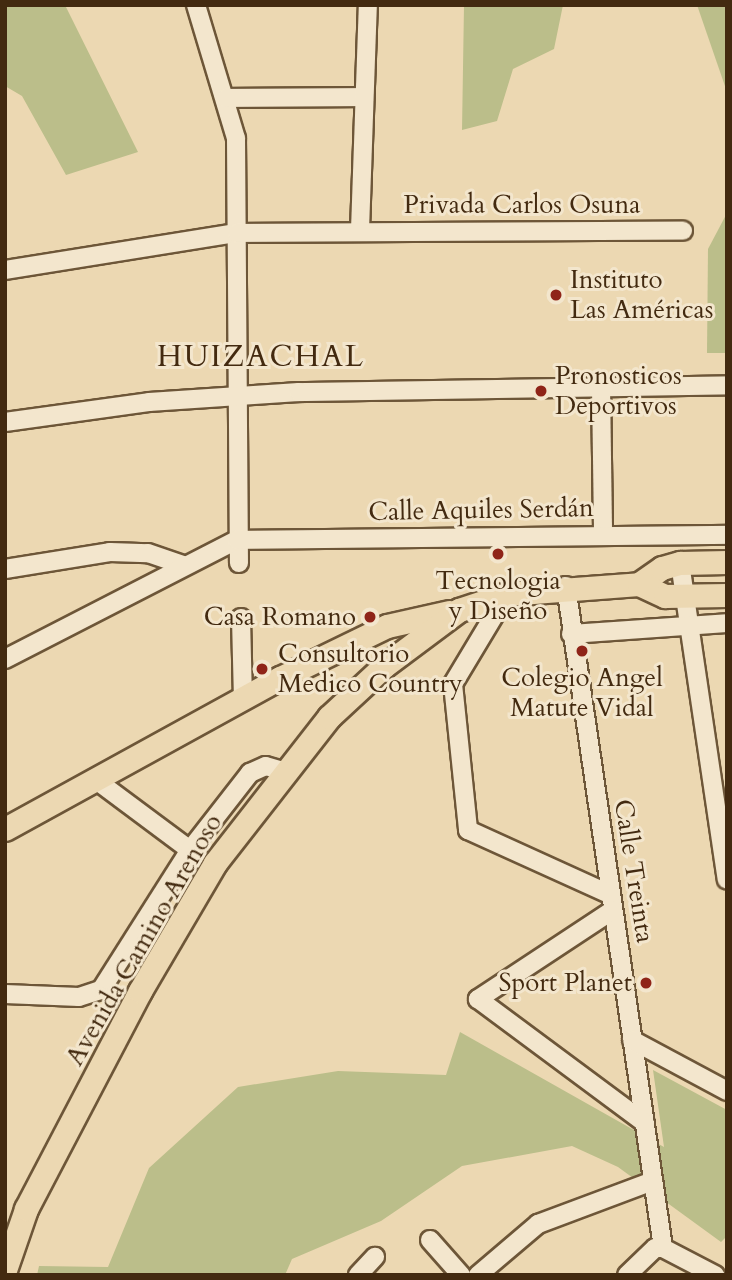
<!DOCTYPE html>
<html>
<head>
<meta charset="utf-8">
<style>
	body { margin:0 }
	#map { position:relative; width:732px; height:1280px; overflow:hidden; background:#ecd8b2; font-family:Cardo,serif }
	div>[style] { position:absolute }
	.green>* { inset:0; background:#bbbe8a }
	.roads { filter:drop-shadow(2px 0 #6d5638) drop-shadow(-2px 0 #6d5638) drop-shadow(0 2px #6d5638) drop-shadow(0 -2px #6d5638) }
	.minor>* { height:18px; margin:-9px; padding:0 9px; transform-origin:9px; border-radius:9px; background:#f3e6cd }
	.major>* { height:23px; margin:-11.5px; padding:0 11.5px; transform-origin:11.5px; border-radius:11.5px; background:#ecd8b2 }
	.dots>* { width:19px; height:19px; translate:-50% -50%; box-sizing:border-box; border:4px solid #f3e6cd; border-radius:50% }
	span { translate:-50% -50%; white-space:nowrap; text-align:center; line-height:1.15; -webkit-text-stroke:6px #f3e6cd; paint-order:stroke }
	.street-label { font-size:26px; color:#432a10 }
	.poi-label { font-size:26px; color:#432a10 }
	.left { translate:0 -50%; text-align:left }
	.right { translate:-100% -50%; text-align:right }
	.quarter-label { font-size:30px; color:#432a10; letter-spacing:2px }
	.frame { position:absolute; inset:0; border:7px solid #432a10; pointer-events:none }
</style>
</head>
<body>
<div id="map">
	<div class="green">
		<i style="clip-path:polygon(5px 5px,65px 5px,138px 152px,66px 175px,22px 96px,5px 86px)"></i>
		<i style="clip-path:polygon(464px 5px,563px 5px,554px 49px,513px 69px,497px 121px,462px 130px)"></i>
		<i style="clip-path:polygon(697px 5px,727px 5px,727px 92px)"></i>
		<i style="clip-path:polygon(727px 213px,727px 353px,707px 353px,708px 249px)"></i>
		<i style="clip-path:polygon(460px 1032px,664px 1147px,653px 1070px,727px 1110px,727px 1236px,721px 1242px,618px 1167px,572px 1146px,462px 1166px,381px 1221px,292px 1259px,285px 1275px,37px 1275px,39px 1266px,108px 1267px,149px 1168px,238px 1087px,338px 1071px,446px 1075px)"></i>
	</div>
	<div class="roads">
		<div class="minor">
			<i style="left:196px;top:5px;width:139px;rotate:73.3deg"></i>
			<i style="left:236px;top:138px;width:425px;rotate:89.6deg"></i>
			<i style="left:226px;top:98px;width:138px;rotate:-0.4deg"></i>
			<i style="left:360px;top:230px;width:225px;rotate:-88deg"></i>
			<i style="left:5px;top:270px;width:235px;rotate:-9.1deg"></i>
			<i style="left:237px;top:233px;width:446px;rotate:-0.3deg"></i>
			<i style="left:601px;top:386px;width:148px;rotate:89.2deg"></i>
			<i style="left:5px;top:422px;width:145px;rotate:-7.9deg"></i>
			<i style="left:149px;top:402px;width:150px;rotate:-3.8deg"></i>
			<i style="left:299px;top:392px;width:428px;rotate:-0.9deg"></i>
			<i style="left:680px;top:563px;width:320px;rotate:81.6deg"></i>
			<i style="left:5px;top:569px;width:106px;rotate:-9.2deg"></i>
			<i style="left:110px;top:552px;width:38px;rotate:2deg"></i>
			<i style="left:148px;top:553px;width:37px;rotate:19deg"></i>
			<i style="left:566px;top:586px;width:669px;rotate:81.66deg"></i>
			<i style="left:507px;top:594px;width:105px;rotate:121deg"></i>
			<i style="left:453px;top:684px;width:147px;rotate:84.1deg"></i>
			<i style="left:468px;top:830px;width:157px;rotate:24.4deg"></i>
			<i style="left:241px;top:618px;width:81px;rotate:88.6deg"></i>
			<i style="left:571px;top:634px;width:156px;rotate:-4deg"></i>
			<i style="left:5px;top:659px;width:261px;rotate:-27.2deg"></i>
			<i style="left:237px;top:540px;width:490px;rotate:-0.6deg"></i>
			<i style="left:96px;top:780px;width:117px;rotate:36.7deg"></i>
			<i style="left:613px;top:910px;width:162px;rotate:146.6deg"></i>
			<i style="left:478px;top:999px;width:208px;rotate:36.6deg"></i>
			<i style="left:5px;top:994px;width:74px;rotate:2.3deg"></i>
			<i style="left:79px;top:997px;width:23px;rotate:-18deg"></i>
			<i style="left:101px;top:990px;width:166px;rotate:-57.6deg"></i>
			<i style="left:190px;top:850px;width:98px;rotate:-52.1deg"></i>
			<i style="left:250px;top:773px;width:17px;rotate:-24deg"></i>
			<i style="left:266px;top:766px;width:17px;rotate:17deg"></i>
			<i style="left:632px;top:1040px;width:108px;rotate:28.2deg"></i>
			<i style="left:430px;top:1240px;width:47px;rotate:48.5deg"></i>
			<i style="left:663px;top:1248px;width:59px;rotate:27.4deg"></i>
			<i style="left:358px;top:1275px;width:25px;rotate:-47deg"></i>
			<i style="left:478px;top:1275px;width:79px;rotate:-40.4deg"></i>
			<i style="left:538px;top:1224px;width:123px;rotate:-20.5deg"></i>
			<i style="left:627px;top:1275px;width:39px;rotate:-44deg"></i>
			<i style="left:655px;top:1248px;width:8px"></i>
		</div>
		<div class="major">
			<i style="left:639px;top:584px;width:28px;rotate:-35deg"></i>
			<i style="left:662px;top:568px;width:19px;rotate:-16deg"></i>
			<i style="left:680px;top:563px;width:47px;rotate:-1.2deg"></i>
			<i style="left:5px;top:829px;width:314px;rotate:-28.8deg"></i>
			<i style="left:280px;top:678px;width:119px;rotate:-25.9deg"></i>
			<i style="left:387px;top:626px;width:64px;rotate:-12.7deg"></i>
			<i style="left:5px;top:1270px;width:65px;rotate:-71deg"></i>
			<i style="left:26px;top:1209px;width:246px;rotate:-62.4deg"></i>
			<i style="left:140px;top:991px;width:148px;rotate:-59.6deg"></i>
			<i style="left:215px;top:863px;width:185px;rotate:-52deg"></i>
			<i style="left:329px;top:717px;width:75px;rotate:-42.8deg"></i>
			<i style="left:384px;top:666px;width:94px;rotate:-36.7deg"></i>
			<i style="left:459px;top:610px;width:51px;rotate:-18.4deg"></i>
			<i style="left:507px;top:594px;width:132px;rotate:-4.3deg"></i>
			<i style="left:639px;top:584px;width:29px;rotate:25deg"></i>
			<i style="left:665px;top:596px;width:62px;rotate:-0.9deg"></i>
		</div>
	</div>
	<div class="dots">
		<i style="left:556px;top:295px;background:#8f2418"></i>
		<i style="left:541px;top:391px;background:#8f2418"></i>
		<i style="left:498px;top:554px;background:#8f2418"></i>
		<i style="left:370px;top:617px;background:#8f2418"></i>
		<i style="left:582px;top:651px;background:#8f2418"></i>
		<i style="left:262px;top:669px;background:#8f2418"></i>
		<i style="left:646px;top:983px;background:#8f2418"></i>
	</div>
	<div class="street-label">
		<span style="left:522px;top:205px">Privada Carlos Osuna</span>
		<span style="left:481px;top:510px;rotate:-1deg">Calle Aquiles Serdán</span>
		<span style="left:634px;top:871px;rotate:81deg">Calle Treinta</span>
		<span style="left:144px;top:940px;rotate:-60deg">Avenida Camino Arenoso</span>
	</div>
	<div class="poi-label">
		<span class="left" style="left:570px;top:295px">Instituto<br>Las Américas</span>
		<span class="left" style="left:555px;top:391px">Pronosticos<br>Deportivos</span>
		<span style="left:498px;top:596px">Tecnologia<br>y Diseño</span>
		<span class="right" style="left:356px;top:617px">Casa Romano</span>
		<span class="left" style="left:278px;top:669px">Consultorio<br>Medico Country</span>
		<span style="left:582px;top:693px">Colegio Angel<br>Matute Vidal</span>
		<span class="right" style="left:632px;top:983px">Sport Planet</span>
	</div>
	<div class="quarter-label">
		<span style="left:261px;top:357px">HUIZACHAL</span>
	</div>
	<div class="frame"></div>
</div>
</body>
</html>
